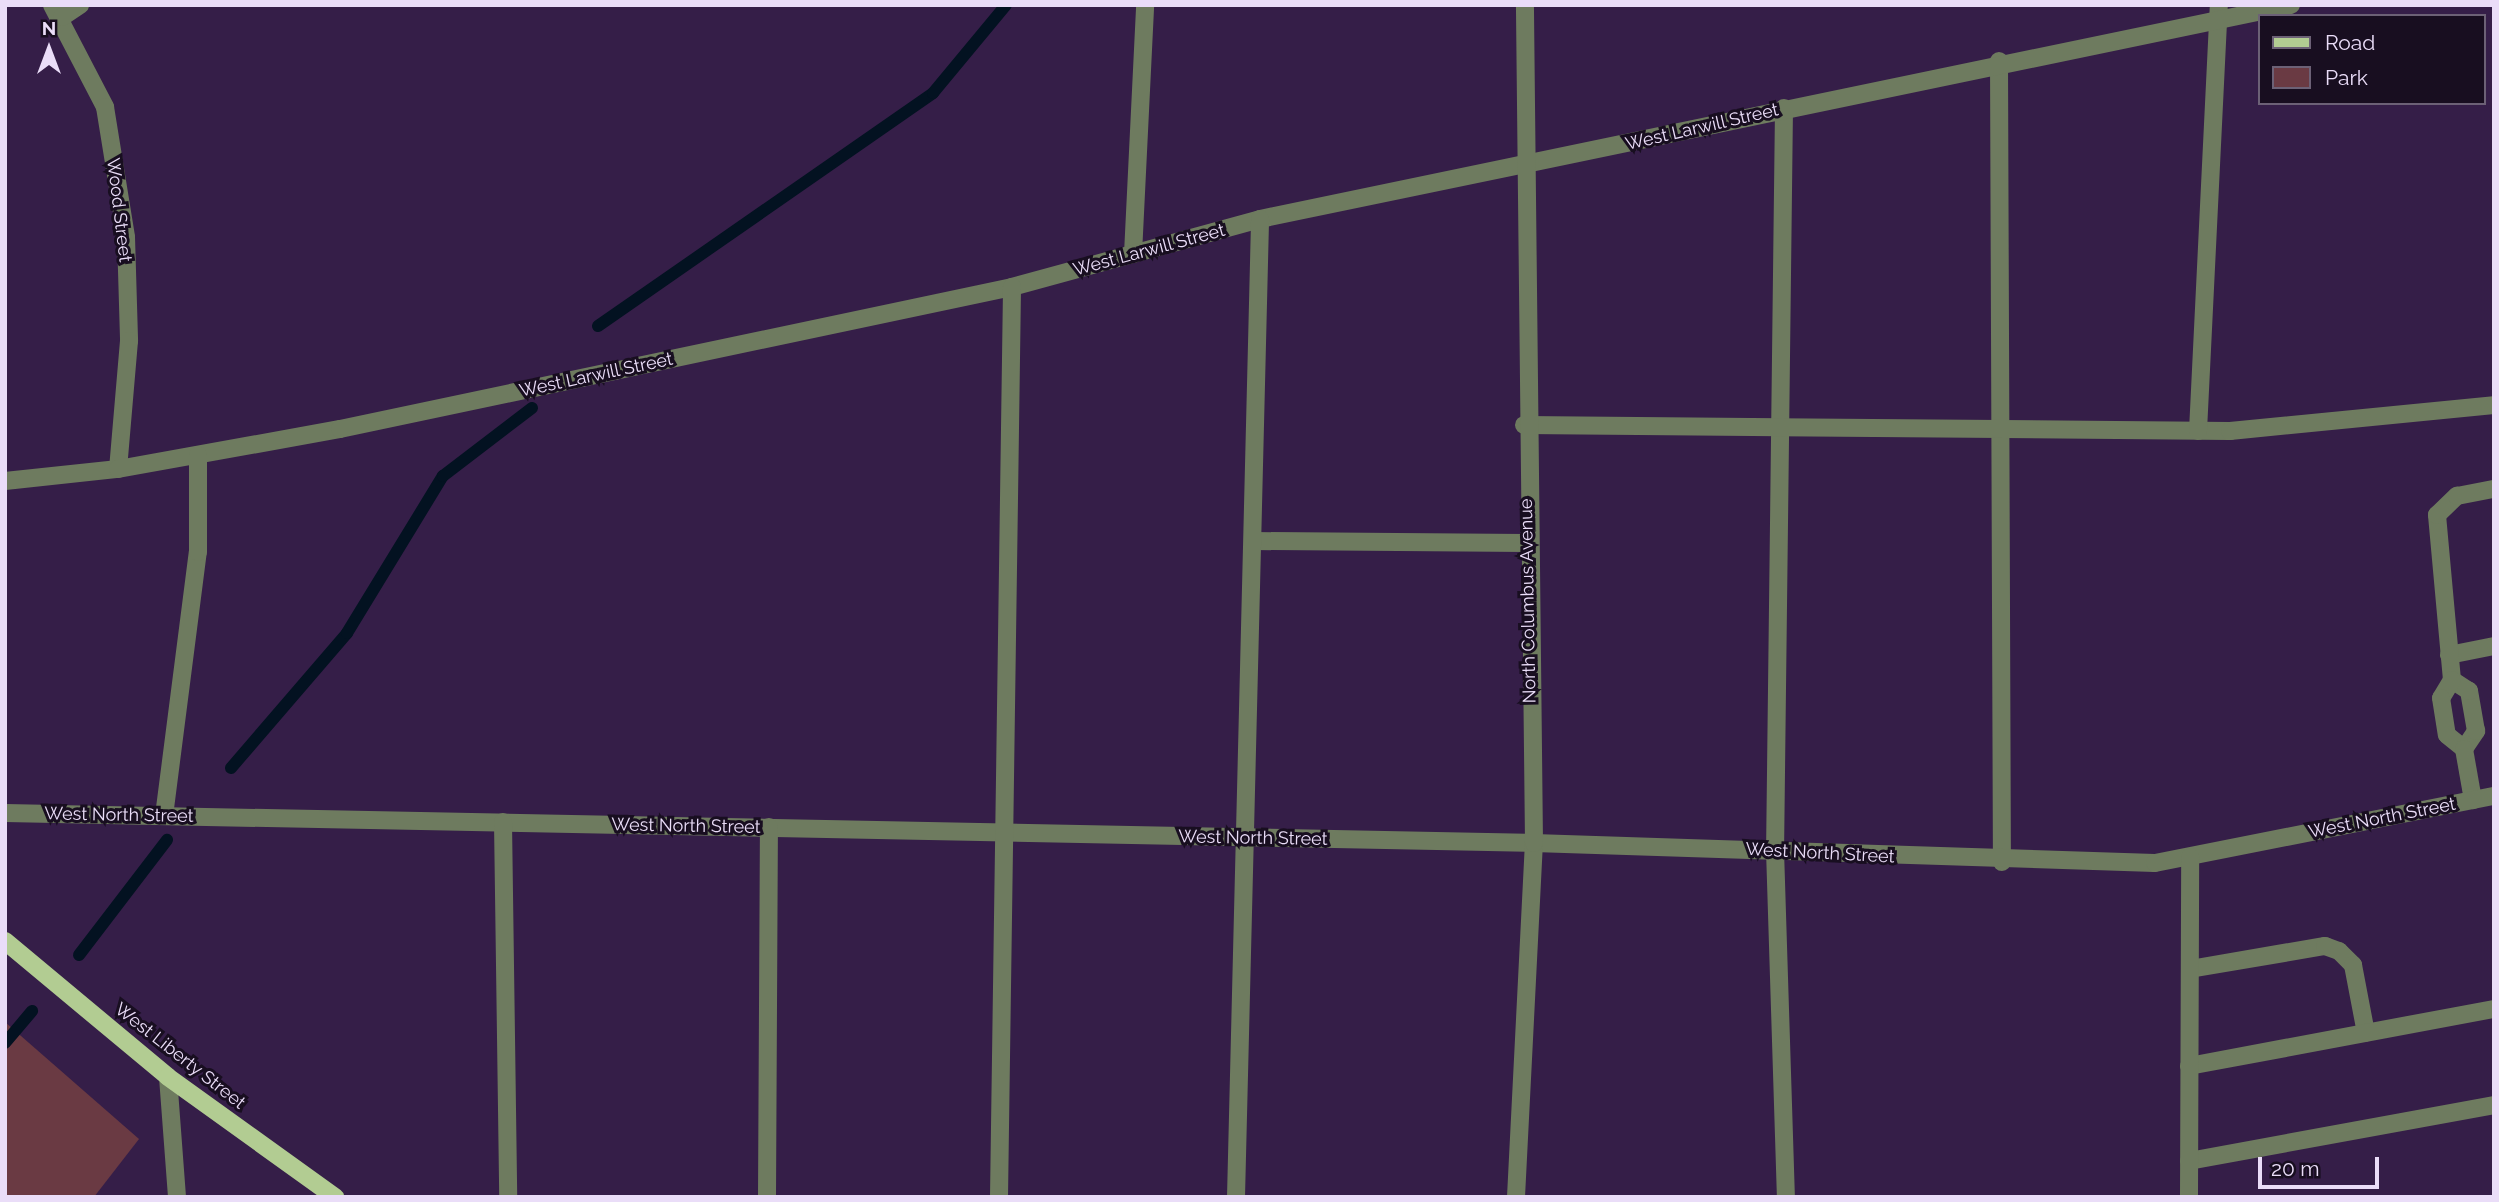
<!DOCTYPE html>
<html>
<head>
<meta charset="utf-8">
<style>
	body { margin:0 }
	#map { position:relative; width:2499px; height:1202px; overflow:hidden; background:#351e48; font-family:Raleway,sans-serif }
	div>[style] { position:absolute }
	.green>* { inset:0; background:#6a3a43 }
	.stream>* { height:12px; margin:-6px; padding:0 6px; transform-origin:6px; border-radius:6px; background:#031221 }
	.minor>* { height:18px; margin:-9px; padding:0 9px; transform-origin:9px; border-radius:9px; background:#6e7b5f }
	.major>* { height:18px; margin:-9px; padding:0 9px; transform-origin:9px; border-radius:9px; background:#b2cc92 }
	span { translate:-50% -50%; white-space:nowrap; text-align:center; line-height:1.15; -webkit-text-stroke:6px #180e20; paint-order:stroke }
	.street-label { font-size:18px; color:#eaddf8 }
	.frame { position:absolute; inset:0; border:7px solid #eaddf8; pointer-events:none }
	.legend { position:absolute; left:2258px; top:14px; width:228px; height:91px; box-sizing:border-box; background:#180e20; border:2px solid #6c6176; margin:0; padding:9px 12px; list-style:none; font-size:21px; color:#eaddf8 }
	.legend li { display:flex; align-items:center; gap:14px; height:35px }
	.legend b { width:35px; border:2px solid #6c6176 }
	.north { position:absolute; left:14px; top:14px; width:70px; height:70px; -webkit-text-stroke:5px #180e20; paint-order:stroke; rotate:0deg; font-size:19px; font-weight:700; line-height:28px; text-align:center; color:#eaddf8 }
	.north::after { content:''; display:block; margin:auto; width:24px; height:32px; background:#eaddf8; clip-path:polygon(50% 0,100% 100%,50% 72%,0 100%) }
	.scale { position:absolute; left:2258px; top:1157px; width:121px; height:32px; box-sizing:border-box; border:4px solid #eaddf8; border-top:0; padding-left:9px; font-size:21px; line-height:24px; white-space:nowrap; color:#eaddf8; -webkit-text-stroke:5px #180e20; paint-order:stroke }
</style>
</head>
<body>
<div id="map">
	<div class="green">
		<i style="clip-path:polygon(5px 1022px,139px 1139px,94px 1197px,5px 1197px)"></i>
	</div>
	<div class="stream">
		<i style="left:598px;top:326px;width:408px;rotate:-34.8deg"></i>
		<i style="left:933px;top:93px;width:114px;rotate:-50.3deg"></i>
		<i style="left:231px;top:768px;width:178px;rotate:-49.3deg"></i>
		<i style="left:347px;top:633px;width:184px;rotate:-58.6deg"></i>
		<i style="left:443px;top:476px;width:112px;rotate:-37.4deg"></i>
		<i style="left:79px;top:955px;width:145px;rotate:-52.6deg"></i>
		<i style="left:5px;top:1043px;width:42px;rotate:-49.8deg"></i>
	</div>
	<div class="minor">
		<i style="left:52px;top:5px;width:115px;rotate:62.5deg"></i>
		<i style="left:105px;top:107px;width:132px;rotate:80.8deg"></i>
		<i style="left:126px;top:237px;width:104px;rotate:88.3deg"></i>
		<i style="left:129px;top:341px;width:128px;rotate:94.9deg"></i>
		<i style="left:62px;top:17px;width:22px;rotate:-34deg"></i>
		<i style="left:1999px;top:61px;width:801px;rotate:89.79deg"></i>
		<i style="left:1784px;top:108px;width:742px;rotate:90.69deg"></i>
		<i style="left:1775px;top:850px;width:347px;rotate:88.2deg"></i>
		<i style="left:1133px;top:254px;width:249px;rotate:-87.2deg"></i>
		<i style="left:1524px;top:425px;width:706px;rotate:0.49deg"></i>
		<i style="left:2230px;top:431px;width:265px;rotate:-5.6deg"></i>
		<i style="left:2198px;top:431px;width:427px;rotate:-87.2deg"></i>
		<i style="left:5px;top:481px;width:114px;rotate:-6.1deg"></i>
		<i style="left:118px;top:469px;width:226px;rotate:-10.2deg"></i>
		<i style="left:340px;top:429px;width:687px;rotate:-11.93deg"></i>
		<i style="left:1012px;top:287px;width:257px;rotate:-15.3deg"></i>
		<i style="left:1260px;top:219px;width:1053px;rotate:-11.73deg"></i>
		<i style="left:1253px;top:541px;width:274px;rotate:0.4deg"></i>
		<i style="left:2449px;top:655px;width:46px;rotate:-11.3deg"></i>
		<i style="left:2452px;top:680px;width:166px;rotate:-95.2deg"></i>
		<i style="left:2437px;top:515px;width:28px;rotate:-44deg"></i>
		<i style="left:2457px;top:496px;width:38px;rotate:-11deg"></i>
		<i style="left:2464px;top:749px;width:22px;rotate:-56deg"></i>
		<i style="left:2476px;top:731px;width:41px;rotate:-99.9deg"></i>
		<i style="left:2469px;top:691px;width:20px;rotate:-147deg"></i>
		<i style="left:2452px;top:680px;width:21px;rotate:121deg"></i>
		<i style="left:2441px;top:698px;width:37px;rotate:81deg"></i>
		<i style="left:2447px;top:735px;width:22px;rotate:39deg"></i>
		<i style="left:2464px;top:749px;width:52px;rotate:80deg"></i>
		<i style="left:5px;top:813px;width:1529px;rotate:1.12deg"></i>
		<i style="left:1534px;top:843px;width:621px;rotate:1.84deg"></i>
		<i style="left:2155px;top:863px;width:346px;rotate:-11.2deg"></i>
		<i style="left:164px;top:816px;width:266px;rotate:-82.7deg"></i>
		<i style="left:198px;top:552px;width:97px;rotate:-90deg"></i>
		<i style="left:503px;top:822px;width:375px;rotate:89.2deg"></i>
		<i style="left:2190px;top:969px;width:137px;rotate:-9.7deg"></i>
		<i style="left:2325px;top:946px;width:15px;rotate:20deg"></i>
		<i style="left:2339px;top:951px;width:20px;rotate:45deg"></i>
		<i style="left:2353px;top:965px;width:69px;rotate:79.2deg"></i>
		<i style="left:2189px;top:1066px;width:310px;rotate:-10.6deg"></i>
		<i style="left:168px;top:1077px;width:120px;rotate:85.7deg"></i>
		<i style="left:2189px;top:1161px;width:310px;rotate:-10.4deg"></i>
		<i style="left:767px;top:1197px;width:370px;rotate:-89.7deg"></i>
		<i style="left:999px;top:1197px;width:910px;rotate:-89.18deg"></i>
		<i style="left:1236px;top:1197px;width:978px;rotate:-88.59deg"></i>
		<i style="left:1516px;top:1197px;width:354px;rotate:-87.1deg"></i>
		<i style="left:1534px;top:843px;width:838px;rotate:-90.62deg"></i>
		<i style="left:2189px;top:1197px;width:340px;rotate:-89.8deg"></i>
	</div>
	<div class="major">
		<i style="left:5px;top:941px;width:212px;rotate:39.8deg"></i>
		<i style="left:168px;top:1077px;width:206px;rotate:35.7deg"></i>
	</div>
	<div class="street-label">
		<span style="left:1702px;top:127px;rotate:-13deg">West Larwill Street</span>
		<span style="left:119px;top:210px;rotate:83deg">Wood Street</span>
		<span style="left:1149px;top:250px;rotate:-15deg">West Larwill Street</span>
		<span style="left:596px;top:375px;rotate:-12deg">West Larwill Street</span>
		<span style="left:1528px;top:601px;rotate:-91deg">North Columbus Avenue</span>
		<span style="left:119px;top:815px;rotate:1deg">West North Street</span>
		<span style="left:2382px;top:818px;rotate:-11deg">West North Street</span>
		<span style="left:686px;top:826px;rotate:1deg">West North Street</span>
		<span style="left:1253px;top:838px;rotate:1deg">West North Street</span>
		<span style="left:1820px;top:853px;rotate:3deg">West North Street</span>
		<span style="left:180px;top:1056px;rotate:38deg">West Liberty Street</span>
	</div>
	<div class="frame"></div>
	<ul class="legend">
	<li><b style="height:9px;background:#b2cc92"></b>Road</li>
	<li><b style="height:19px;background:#6a3a43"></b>Park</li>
	</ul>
	<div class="north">N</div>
	<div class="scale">20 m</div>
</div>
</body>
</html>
